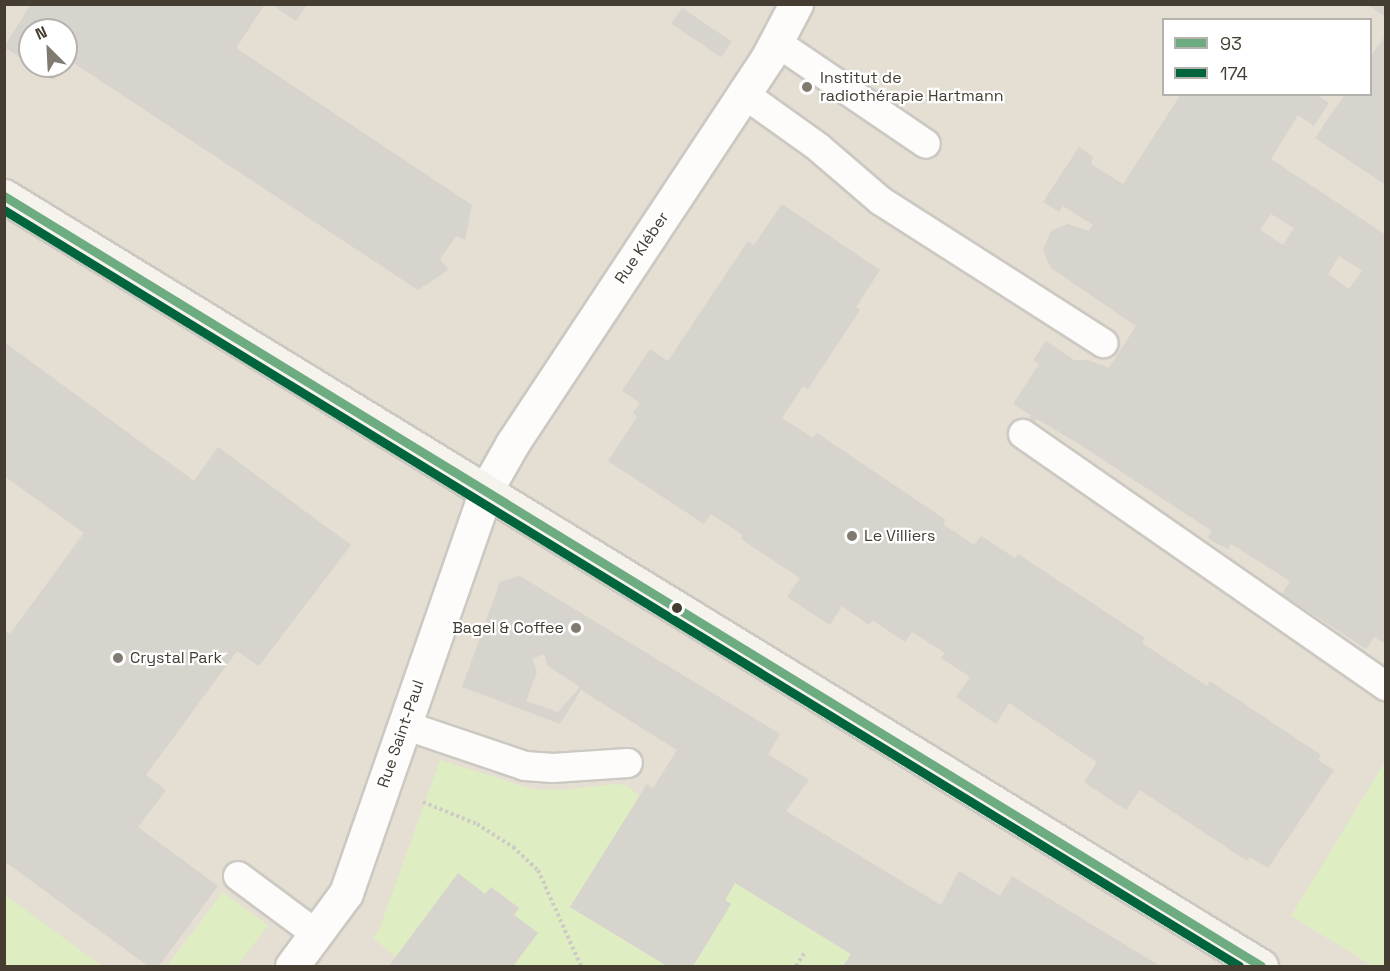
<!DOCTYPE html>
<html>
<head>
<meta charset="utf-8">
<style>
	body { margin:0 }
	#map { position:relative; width:1390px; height:971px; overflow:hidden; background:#efece6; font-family:"Space Grotesk",sans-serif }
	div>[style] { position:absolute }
	.residential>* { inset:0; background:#e4ded3 }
	.green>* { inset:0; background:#dfedc3 }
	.building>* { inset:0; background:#d7d3cd; transform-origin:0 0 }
	.path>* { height:4px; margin-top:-2px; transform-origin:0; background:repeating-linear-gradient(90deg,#cecac5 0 3px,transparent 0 6px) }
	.roads { filter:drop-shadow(2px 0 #ccc8c2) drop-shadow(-2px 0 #ccc8c2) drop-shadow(0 2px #ccc8c2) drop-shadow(0 -2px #ccc8c2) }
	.lane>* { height:28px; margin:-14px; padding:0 14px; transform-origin:14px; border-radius:14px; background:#fdfcfb }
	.street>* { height:33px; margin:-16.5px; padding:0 16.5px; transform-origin:16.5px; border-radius:16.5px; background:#fdfcfb }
	.secondary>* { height:33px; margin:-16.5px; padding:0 16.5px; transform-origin:16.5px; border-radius:16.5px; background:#f6f3ed }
	.bus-1>* { height:9px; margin:-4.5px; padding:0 4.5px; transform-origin:4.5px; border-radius:4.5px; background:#6dab81 }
	.bus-2>* { height:9px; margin:-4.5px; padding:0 4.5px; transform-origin:4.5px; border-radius:4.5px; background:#00643c }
	.dots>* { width:16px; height:16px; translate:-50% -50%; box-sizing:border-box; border:3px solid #fff; border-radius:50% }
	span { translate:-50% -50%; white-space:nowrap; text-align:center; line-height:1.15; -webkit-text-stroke:4.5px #fff; paint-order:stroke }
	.poi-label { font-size:16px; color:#463d32 }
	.left { translate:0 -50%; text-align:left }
	.right { translate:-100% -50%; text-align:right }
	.street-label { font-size:16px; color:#463d32 }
	.frame { position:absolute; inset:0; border:6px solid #463d32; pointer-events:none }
	.legend { position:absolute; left:1162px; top:18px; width:210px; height:78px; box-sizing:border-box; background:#fff; border:2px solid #b5b1ad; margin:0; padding:8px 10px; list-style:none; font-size:18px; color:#463d32 }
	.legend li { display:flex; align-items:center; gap:12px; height:30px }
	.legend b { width:30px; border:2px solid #b5b1ad }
	.north { position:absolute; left:18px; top:18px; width:60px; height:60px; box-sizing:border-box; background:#fff; border:2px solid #b5b1ad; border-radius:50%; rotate:336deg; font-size:16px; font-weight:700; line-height:24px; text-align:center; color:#463d32 }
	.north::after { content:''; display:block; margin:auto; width:21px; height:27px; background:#817a71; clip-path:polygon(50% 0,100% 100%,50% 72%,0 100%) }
</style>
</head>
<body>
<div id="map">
	<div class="residential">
		<i style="clip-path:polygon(evenodd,5px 5px,1385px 5px,1385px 966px,5px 966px,5px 5px,1164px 20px,1370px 20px,1370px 94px,1164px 94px,1164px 20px,5px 5px,30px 30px,66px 30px,66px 66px,30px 66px,30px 30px)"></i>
	</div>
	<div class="green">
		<i style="clip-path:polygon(440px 760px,533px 789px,562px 790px,614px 784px,626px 785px,640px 796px,570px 907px,667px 966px,513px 966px,538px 933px,514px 915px,519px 908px,491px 887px,485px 894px,458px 874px,396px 957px,373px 938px,379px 930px)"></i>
		<i style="clip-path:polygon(1385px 762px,1385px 966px,1373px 966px,1291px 916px)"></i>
		<i style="clip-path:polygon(735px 883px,851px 954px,843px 966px,693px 966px,731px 904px,725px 900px)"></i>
		<i style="clip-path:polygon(223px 892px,268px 925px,237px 966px,167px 966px)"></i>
		<i style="clip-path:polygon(5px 895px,102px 966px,5px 966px)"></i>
	</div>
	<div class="building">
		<i style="clip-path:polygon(31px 4px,265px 4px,236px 48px,472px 205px,465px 240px,456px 236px,440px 259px,448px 270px,418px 290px,69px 60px,66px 64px,66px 30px,30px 30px,30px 64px,4px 47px)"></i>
		<i style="clip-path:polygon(271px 4px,307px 4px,296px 21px)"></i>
		<i style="clip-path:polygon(1366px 4px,1386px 4px,1386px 17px)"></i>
		<i style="left:682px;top:8px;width:60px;height:19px;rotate:34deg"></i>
		<i style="clip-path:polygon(1386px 35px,1386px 185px,1315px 138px,1345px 94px,1370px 94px,1370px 57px)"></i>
		<i style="clip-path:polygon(33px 66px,65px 66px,54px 80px)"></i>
		<i style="clip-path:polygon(evenodd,1181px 94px,1316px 94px,1329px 103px,1314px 126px,1298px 115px,1271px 159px,1386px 235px,1386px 644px,1374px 637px,1366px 649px,1282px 594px,1290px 581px,1231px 544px,1228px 549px,1212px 541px,1208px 537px,1212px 531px,1079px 444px,1037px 419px,1032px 425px,1027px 422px,1031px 415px,1013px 404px,1039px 364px,1033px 360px,1046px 341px,1074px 360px,1088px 360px,1109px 368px,1136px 326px,1051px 268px,1043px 250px,1051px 231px,1068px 224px,1089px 231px,1093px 225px,1063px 206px,1059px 212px,1043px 202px,1079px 147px,1093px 157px,1091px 164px,1123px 184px,1181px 94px,1271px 214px,1294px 228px,1283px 245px,1260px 230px,1271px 214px,1181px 94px,1339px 256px,1362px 271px,1349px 289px,1328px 274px,1339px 256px)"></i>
		<i style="clip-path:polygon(782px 204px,880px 270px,856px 307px,860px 310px,808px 389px,803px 386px,782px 418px,813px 438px,817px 433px,946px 520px,943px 524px,974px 545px,981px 536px,1015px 558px,1018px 554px,1145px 638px,1142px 643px,1207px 686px,1210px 681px,1321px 755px,1318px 760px,1334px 770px,1268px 868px,1250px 857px,1247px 861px,1140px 790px,1126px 810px,1084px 782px,1097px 762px,1009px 703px,996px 724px,956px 697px,970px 677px,941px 658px,945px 653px,912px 632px,905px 642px,872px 620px,869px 625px,842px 606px,830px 625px,787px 597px,800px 578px,741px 539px,743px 535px,711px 514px,704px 524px,608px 461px,637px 417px,633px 413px,640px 403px,622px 391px,650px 349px,668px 361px,748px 241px,754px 245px)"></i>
		<i style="clip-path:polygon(4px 342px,194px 481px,218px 447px,351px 545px,259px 666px,237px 651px,146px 775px,166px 790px,138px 827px,218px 886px,159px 966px,148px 966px,4px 861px,4px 630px,10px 634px,84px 533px,4px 476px)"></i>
		<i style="clip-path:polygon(evenodd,520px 576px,780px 734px,768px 754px,809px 780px,786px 811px,941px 905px,959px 871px,1000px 896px,1012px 876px,1160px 966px,843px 966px,851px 954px,735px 883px,725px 900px,731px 904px,693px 966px,667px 966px,570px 907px,647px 784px,653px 788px,677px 750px,581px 690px,560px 724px,462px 687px,500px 582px,520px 576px,544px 654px,548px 666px,580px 687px,558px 712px,526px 701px,537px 672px,532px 659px,544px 654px)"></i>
		<i style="clip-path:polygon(458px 873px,485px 894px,491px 887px,519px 908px,514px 915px,538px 933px,513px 966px,389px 966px)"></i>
	</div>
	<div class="path">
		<i style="left:423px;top:802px;width:58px;rotate:22.2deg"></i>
		<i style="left:477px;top:824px;width:43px;rotate:32.6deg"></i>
		<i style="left:513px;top:847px;width:34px;rotate:43deg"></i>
		<i style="left:538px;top:870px;width:105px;rotate:65.9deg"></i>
		<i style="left:796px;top:966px;width:15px;rotate:-58deg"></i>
	</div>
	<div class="roads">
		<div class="lane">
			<i style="left:776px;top:42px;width:181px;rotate:34.2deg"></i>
			<i style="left:744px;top:94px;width:91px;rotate:35.6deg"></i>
			<i style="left:818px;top:147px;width:83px;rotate:40.6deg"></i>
			<i style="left:881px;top:201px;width:264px;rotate:32.6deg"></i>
			<i style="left:1023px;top:434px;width:442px;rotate:34.8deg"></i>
			<i style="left:404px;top:725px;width:128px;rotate:18.7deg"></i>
			<i style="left:525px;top:766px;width:28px;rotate:4deg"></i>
			<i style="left:553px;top:768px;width:75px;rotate:-3.8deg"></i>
			<i style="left:238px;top:876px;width:97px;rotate:36.6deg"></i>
		</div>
		<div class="street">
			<i style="left:292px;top:966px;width:91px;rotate:-53.5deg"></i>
			<i style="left:346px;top:893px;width:427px;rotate:-70.8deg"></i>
			<i style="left:486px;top:490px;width:53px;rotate:-60.5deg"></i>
			<i style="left:512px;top:444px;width:464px;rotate:-56.5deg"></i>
			<i style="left:768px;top:57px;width:60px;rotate:-62.2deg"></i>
		</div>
		<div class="secondary">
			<i style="left:4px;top:196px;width:1474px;rotate:31.49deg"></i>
		</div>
	</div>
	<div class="bus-1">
		<i style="left:4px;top:196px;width:1474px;rotate:31.49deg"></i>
	</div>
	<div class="bus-2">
		<i style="left:4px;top:210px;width:1448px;rotate:31.47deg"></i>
	</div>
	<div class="dots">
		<i style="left:807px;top:87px;background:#817a71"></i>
		<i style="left:852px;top:536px;background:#817a71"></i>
		<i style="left:677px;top:608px;background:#463d32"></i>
		<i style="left:576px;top:628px;background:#817a71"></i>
		<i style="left:118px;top:658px;background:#817a71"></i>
	</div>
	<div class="poi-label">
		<span class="left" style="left:820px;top:87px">Institut de<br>radiothérapie Hartmann</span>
		<span class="left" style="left:864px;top:536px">Le Villiers</span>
		<span class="right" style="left:564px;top:628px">Bagel &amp; Coffee</span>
		<span class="left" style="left:130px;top:658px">Crystal Park</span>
	</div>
	<div class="street-label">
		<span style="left:642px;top:248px;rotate:-56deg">Rue Kléber</span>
		<span style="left:401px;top:734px;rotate:-71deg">Rue Saint-Paul</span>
	</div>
	<div class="frame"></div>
	<ul class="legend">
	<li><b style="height:8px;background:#6dab81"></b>93</li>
	<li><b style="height:8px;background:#00643c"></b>174</li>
	</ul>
	<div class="north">N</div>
</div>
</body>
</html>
